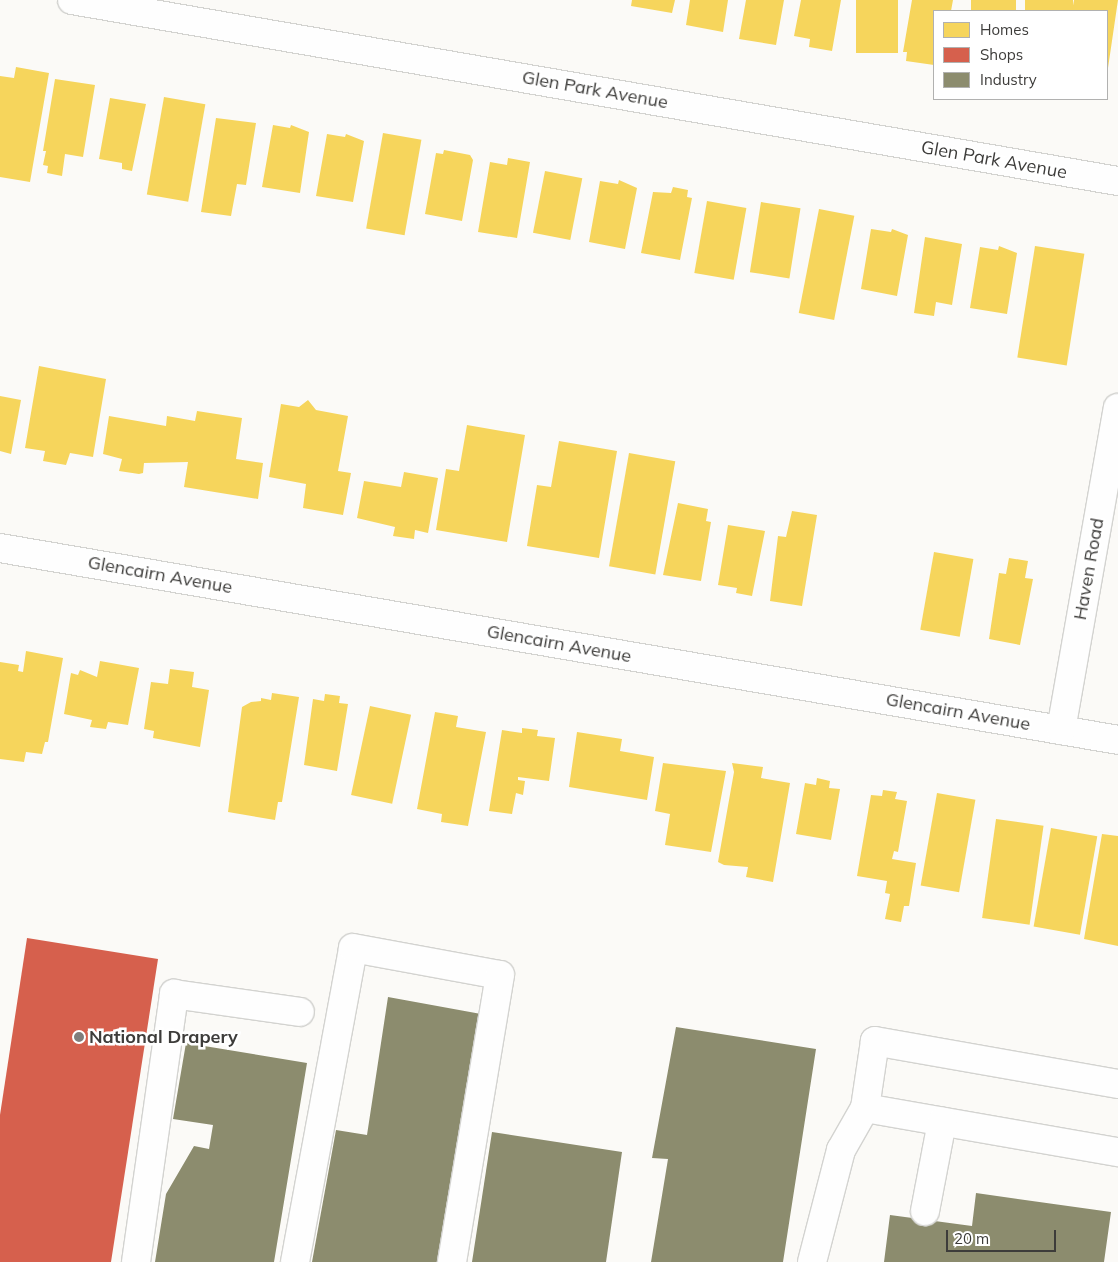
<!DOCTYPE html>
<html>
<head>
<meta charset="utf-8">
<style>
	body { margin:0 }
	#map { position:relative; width:1118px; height:1262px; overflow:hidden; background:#fbfaf7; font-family:Mulish,sans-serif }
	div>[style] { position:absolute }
	.homes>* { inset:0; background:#f6d55c; transform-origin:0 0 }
	.shops>* { inset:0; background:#d6604d }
	.industry>* { inset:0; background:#8c8c6e }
	.roads { filter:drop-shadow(1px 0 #d3d3d0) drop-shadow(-1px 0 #d3d3d0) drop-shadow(0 1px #d3d3d0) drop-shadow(0 -1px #d3d3d0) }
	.minor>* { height:28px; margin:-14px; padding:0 14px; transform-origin:14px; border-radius:14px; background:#fefefe }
	.dots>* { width:14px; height:14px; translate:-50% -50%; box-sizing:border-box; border:2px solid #fff; border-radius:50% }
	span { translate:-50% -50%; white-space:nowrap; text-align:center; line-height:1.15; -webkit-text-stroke:5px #fff; paint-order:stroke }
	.street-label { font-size:18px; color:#3d3c3a }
	.poi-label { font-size:18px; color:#3d3c3a; font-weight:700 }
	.left { translate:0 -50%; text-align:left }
	.legend { position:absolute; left:933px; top:10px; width:175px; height:90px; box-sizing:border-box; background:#fff; border:1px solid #b1b1b0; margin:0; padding:6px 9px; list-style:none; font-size:15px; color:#3d3c3a }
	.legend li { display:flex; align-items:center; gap:10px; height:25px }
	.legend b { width:25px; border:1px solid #b1b1b0 }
	.scale { position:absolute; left:946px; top:1230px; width:110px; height:22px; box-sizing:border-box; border:2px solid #3d3c3a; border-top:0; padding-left:6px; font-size:15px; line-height:18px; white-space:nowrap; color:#3d3c3a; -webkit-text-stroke:4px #fff; paint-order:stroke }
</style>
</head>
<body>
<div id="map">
	<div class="homes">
		<i style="clip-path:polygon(632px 0,675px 0,672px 13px,631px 6px)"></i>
		<i style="clip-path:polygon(690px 0,728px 0,723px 32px,686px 25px)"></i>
		<i style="clip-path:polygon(746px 0,784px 0,776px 45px,739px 39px)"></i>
		<i style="clip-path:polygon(801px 0,841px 0,832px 51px,809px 47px,810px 39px,794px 36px)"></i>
		<i style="left:856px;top:0;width:42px;height:53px"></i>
		<i style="clip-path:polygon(912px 0,953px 0,951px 11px,934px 11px,934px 65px,906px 61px,907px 52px,903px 52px)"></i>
		<i style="left:971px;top:0;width:45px;height:11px"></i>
		<i style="left:1025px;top:0;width:48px;height:11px"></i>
		<i style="clip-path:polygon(1074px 0,1118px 0,1108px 68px,1107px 11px,1072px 11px)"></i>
		<i style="clip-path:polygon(16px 67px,49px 73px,30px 182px,0 177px,0 76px,14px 78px)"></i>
		<i style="clip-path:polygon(55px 79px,95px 85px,83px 157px,65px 154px,62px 176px,47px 173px,48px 166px,43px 165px,46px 151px,43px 151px)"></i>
		<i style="left:164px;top:97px;width:42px;height:99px;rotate:10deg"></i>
		<i style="clip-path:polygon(110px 98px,146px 104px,132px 171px,122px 169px,122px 163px,99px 159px)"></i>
		<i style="clip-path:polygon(216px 118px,256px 123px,246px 185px,237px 184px,231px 216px,201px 212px)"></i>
		<i style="clip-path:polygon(273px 125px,290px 128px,291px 125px,309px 132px,300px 193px,262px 187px)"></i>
		<i style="left:383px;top:133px;width:39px;height:97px;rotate:10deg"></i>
		<i style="clip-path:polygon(327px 134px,345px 137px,346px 134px,364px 141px,353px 202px,316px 196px)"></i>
		<i style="clip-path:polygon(444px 150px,470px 155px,473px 160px,462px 221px,425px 214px,436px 153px,443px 154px)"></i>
		<i style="clip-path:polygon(508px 158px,530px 162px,517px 238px,478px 232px,490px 162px,507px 165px)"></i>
		<i style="left:545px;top:171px;width:38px;height:63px;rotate:11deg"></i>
		<i style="clip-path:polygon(619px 180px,637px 188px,625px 249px,589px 242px,600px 181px,618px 184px)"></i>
		<i style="clip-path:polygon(673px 187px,688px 190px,687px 197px,692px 198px,680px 260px,641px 253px,653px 192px,671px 193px)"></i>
		<i style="left:707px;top:201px;width:40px;height:73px;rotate:10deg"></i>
		<i style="left:761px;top:202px;width:40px;height:71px;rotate:9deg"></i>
		<i style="left:819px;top:209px;width:36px;height:106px;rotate:11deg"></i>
		<i style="clip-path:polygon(871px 229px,891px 232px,892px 229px,908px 235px,897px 296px,861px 289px)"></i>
		<i style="clip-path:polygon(925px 237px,962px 244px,952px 305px,936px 302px,934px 316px,914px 313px)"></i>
		<i style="clip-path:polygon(999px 246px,1017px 253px,1007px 314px,970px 308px,980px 247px,998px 250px)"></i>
		<i style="left:1035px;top:246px;width:50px;height:113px;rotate:9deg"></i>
		<i style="clip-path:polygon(39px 366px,106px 379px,93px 457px,70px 453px,66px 465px,43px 461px,45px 451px,25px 448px)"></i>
		<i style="clip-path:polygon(0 396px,21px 400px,11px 454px,0 451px)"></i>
		<i style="clip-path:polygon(308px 400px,316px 410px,348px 416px,338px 471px,351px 473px,343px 515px,303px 508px,306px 484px,269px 477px,281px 404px,299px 407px)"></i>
		<i style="clip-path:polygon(197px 411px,242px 418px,236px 459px,263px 463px,258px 499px,184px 487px,188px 462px,144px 463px,143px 473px,139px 474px,119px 471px,122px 459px,103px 454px,109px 416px,166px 426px,167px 416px,195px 421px)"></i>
		<i style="clip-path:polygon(467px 425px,525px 435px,507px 542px,436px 530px,446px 469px,459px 471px)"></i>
		<i style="clip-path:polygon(559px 441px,617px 451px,599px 558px,527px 546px,537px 485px,551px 487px)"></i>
		<i style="left:629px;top:453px;width:47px;height:115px;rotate:10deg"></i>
		<i style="clip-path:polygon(404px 472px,438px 478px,428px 533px,415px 530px,414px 539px,393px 536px,395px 527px,357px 518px,364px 481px,401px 487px)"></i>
		<i style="clip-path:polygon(678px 503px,708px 509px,706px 521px,711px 522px,701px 581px,663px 575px)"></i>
		<i style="clip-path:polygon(792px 511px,817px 515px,802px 606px,770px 601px,778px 536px,786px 537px)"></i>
		<i style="clip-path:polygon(728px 525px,765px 531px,752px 596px,736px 593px,737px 588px,718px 585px)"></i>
		<i style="left:934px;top:552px;width:40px;height:79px;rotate:10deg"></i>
		<i style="clip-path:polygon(1009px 558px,1028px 561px,1025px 578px,1033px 579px,1020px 645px,989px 639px,999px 573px,1006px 574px)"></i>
		<i style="clip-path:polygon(26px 651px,63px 658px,48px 742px,45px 742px,42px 754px,26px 752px,24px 762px,0 759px,0 662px,19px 665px,18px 671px,23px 672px)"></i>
		<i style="clip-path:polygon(100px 661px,139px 668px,128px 725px,108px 722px,106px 729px,90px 727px,92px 720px,64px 714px,71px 673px,78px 675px,80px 670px,97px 677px)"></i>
		<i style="clip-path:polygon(170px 669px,194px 672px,192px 687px,209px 690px,200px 747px,153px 738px,154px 731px,144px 729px,151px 682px,168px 684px)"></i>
		<i style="clip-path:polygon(272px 693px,299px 697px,282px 802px,278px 802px,275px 820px,228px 812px,242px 707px,251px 702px,261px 701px,261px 698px,271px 700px)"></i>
		<i style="clip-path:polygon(325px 694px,340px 696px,339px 703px,348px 704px,337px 771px,304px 765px,313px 699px,324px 701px)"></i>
		<i style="left:370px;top:706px;width:42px;height:91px;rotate:12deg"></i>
		<i style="clip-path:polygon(435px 712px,458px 716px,456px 727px,486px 732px,468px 826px,441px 822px,442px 814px,417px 809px)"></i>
		<i style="clip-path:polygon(522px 728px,538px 730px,537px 736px,555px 738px,549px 781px,518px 777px,518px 780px,525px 781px,523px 795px,516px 793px,512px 814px,489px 811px,502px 730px,522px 733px)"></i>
		<i style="clip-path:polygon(577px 732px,622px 739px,620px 751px,654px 757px,647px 800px,569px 787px)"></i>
		<i style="clip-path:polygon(663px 763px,726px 771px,711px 852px,665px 845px,670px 814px,655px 811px)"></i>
		<i style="clip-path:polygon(732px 763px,763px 767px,761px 778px,790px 783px,773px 882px,746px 877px,748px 867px,724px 865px,718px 862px,734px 772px)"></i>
		<i style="clip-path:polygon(817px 778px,830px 781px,829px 788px,840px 789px,831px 840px,796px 834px,805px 783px,816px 785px)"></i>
		<i style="clip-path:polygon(883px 790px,897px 792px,895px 799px,907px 801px,898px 852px,894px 851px,892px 859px,916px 863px,909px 906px,904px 906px,901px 922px,885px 919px,890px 894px,885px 893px,887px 881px,857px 876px,871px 795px,882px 796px)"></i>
		<i style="left:937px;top:793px;width:39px;height:94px;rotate:10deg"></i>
		<i style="left:996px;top:819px;width:48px;height:100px;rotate:8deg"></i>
		<i style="left:1051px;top:828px;width:47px;height:100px;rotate:10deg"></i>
		<i style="clip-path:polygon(1102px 834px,1118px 836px,1118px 946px,1084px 939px)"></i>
	</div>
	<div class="shops">
		<i style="clip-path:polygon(27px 938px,158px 959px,111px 1262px,0 1262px,0 1115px)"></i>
	</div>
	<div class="industry">
		<i style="clip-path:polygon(388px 997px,492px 1016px,445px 1262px,312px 1262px,336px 1130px,367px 1135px)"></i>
		<i style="clip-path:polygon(676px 1027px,816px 1049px,783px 1262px,651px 1262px,668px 1159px,652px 1158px)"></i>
		<i style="clip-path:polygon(186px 1043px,307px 1063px,274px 1262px,155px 1262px,166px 1194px,194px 1146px,209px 1149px,213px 1125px,173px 1119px)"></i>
		<i style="clip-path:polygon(492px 1132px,622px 1152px,606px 1262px,472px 1262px)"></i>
		<i style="clip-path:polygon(976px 1193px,1111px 1212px,1104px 1262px,884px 1262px,890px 1215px,972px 1226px)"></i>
	</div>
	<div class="roads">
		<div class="minor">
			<i style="left:72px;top:0;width:1062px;rotate:9.82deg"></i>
			<i style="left:0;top:548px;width:1134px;rotate:9.74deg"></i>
			<i style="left:1061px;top:730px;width:327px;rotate:-80deg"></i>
			<i style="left:1118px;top:1084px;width:247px;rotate:-170deg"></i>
			<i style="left:875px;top:1041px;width:68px;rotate:98.5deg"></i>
			<i style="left:865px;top:1108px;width:257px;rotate:9.9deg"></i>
			<i style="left:925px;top:1211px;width:91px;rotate:-79.2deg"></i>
			<i style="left:136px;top:1262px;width:271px;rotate:-81.9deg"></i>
			<i style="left:174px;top:994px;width:127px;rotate:8.1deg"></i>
			<i style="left:295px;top:1262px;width:319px;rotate:-79.5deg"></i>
			<i style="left:353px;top:948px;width:149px;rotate:10.4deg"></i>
			<i style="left:500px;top:975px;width:291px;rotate:99.5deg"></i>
			<i style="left:812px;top:1262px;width:116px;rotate:-75.5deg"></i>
			<i style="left:841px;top:1150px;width:48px;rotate:-60.3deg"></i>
		</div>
	</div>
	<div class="dots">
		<i style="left:79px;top:1037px;background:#807e7c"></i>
	</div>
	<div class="street-label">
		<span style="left:595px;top:90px;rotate:10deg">Glen Park Avenue</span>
		<span style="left:994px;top:160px;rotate:10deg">Glen Park Avenue</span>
		<span style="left:1089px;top:569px;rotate:-80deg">Haven Road</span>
		<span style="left:160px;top:575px;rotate:10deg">Glencairn Avenue</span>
		<span style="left:559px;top:644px;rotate:10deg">Glencairn Avenue</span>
		<span style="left:958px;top:712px;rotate:10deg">Glencairn Avenue</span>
	</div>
	<div class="poi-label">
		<span class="left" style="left:89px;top:1037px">National Drapery</span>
	</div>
	<ul class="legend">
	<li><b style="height:14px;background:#f6d55c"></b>Homes</li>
	<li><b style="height:14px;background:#d6604d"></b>Shops</li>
	<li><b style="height:14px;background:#8c8c6e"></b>Industry</li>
	</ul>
	<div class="scale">20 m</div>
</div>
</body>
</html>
